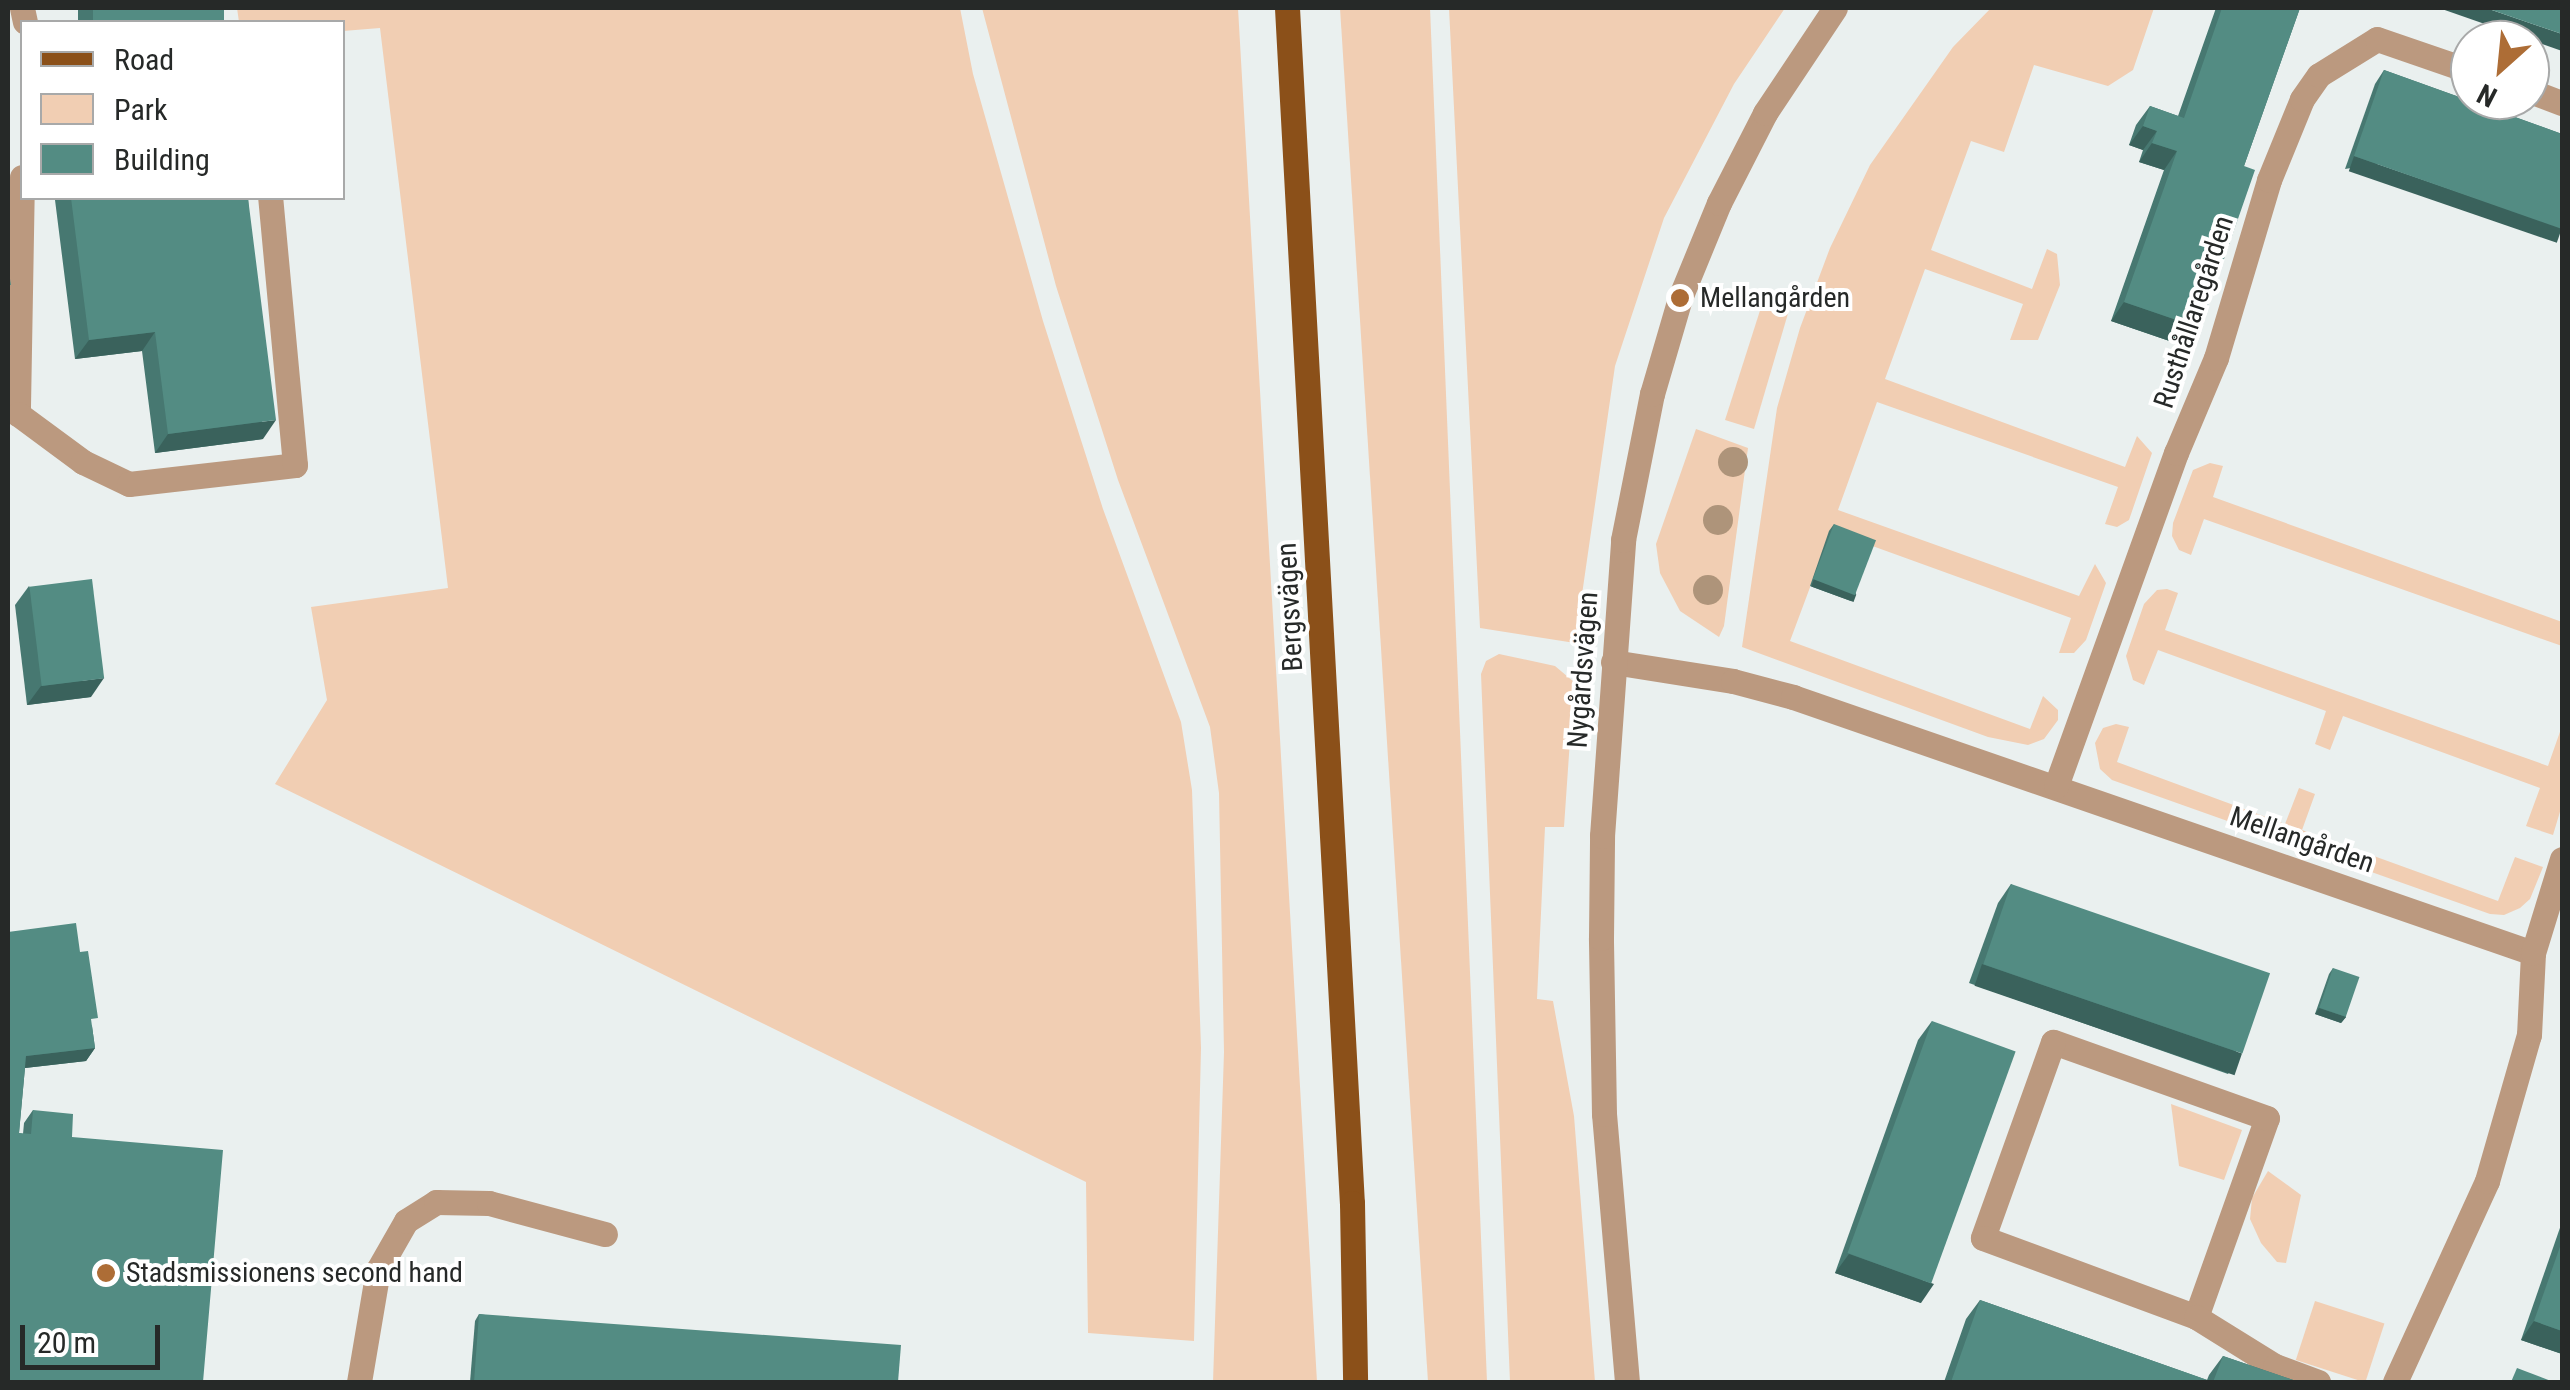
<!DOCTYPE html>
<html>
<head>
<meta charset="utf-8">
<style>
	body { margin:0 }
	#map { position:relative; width:2570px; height:1390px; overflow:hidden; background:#eaf0ef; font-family:"Roboto Condensed",sans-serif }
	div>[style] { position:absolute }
	.green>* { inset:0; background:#f1ceb3; transform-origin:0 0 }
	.minor>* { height:25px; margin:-12.5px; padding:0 12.5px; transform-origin:12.5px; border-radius:12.5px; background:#bb997f }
	.major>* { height:25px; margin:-12.5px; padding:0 12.5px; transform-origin:12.5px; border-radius:12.5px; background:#8b5019 }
	.trees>* { width:30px; height:30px; margin:-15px; border-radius:50%; background:#ae947a }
	.wall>* { inset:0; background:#477871; transform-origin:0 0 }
	.shaded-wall>* { inset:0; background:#3a625c; transform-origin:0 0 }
	.building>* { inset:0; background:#538c83; transform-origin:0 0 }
	.dots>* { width:28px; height:28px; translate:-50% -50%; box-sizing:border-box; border:5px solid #fff; border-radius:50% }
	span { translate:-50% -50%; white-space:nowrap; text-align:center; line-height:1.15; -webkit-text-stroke:8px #fff; paint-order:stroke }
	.poi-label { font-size:28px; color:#262928 }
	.left { translate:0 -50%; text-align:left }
	.street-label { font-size:28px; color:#262928 }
	.frame { position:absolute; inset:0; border:10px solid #262928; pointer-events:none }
	.legend { position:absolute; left:20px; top:20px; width:325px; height:180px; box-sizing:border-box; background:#fff; border:2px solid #a8a9a9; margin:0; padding:12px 18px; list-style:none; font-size:30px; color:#262928 }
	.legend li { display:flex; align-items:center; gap:20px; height:50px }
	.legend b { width:50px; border:2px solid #a8a9a9 }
	.north { position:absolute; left:2450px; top:20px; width:100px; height:100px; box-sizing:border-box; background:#fff; border:2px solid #a8a9a9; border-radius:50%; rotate:207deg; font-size:28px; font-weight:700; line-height:40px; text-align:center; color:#262928 }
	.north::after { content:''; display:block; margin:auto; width:35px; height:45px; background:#ad6d36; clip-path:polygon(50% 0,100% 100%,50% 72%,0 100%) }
	.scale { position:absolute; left:20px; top:1325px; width:140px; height:45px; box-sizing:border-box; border:5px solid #262928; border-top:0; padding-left:12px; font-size:30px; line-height:35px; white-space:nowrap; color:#262928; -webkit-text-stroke:8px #fff; paint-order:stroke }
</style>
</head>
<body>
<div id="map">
	<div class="green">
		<i style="clip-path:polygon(237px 8px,960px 8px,973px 74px,1043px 321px,1103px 509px,1181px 722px,1192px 790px,1201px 1048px,1194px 1341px,1088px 1333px,1086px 1182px,275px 784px,327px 700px,311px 607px,448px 588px,380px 28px,343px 31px,342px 22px,239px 22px)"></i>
		<i style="clip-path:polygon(982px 8px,1238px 8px,1317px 1382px,1213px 1382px,1224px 1052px,1219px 793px,1210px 727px,1118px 480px,1056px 286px)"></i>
		<i style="clip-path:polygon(1340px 8px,1430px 8px,1487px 1382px,1428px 1382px)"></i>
		<i style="clip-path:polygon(1449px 8px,1785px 8px,1734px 84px,1664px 218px,1615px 366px,1575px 643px,1480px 628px)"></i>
		<i style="clip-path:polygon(1991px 8px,2154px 8px,2133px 70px,2108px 86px,2034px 65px,2004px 152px,1971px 141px,1931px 250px,2032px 289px,2047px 249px,2057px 254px,2060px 285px,2038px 340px,2010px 340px,2023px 304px,1925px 269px,1885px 379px,2125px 467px,2137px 436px,2152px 453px,2129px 520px,2117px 527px,2105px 524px,2118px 487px,1877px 402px,1838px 510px,2079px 596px,2095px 564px,2106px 583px,2086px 640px,2074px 653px,2059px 653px,2071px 618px,1831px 531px,1790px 641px,2030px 729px,2043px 696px,2058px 710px,2058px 720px,2044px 739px,2028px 745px,1988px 737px,1742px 647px,1777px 408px,1800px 328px,1830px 248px,1870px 165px,1953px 47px)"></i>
		<i style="clip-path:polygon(1784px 291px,1794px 293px,1754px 429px,1725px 420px,1764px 298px)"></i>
		<i style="clip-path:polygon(1696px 429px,1748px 448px,1724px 626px,1719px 637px,1680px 611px,1660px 573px,1656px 544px)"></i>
		<i style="clip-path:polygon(2210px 463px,2223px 466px,2213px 497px,2562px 622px,2562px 646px,2204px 519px,2191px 555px,2179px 550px,2172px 536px,2173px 523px,2193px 470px)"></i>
		<i style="clip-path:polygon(2167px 589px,2178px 593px,2165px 630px,2548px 766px,2562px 726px,2562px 805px,2553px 835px,2526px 826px,2540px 788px,2343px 716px,2330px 750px,2315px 744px,2326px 711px,2158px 650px,2144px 685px,2133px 680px,2126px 656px,2144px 604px,2157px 590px)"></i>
		<i style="clip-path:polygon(1499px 654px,1555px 666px,1574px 682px,1564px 827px,1545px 827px,1537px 999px,1553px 1001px,1574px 1116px,1595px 1382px,1510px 1382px,1481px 674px,1486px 661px)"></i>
		<i style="clip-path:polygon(2116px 724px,2129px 727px,2117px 762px,2285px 824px,2299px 788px,2315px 794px,2302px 830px,2498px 901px,2515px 857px,2543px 867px,2530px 899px,2520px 908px,2504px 915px,2490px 914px,2112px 780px,2100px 769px,2095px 743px,2103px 728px)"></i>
		<i style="clip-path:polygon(2171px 1104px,2242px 1130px,2224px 1180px,2179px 1166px)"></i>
		<i style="clip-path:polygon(2268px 1171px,2301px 1195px,2286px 1263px,2277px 1262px,2261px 1243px,2250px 1219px,2252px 1198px)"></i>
		<i style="left:2315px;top:1301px;width:73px;height:62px;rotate:18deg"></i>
	</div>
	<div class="minor">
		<i style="left:22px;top:8px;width:14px;rotate:78deg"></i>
		<i style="left:2530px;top:91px;width:34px;rotate:21deg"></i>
		<i style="left:22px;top:177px;width:237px;rotate:91deg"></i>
		<i style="left:18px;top:414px;width:81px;rotate:36.4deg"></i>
		<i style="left:83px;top:462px;width:51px;rotate:25.6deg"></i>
		<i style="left:129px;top:484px;width:167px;rotate:-6.5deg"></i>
		<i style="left:295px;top:465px;width:268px;rotate:-95.3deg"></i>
		<i style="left:1613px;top:662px;width:121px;rotate:9deg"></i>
		<i style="left:1733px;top:681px;width:62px;rotate:14.9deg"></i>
		<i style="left:1793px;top:697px;width:783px;rotate:19.08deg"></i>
		<i style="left:2056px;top:786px;width:354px;rotate:-70.2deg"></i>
		<i style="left:2176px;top:453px;width:103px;rotate:-67.2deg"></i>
		<i style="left:2216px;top:358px;width:186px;rotate:-73.4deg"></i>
		<i style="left:2269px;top:180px;width:87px;rotate:-67.8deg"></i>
		<i style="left:2302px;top:99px;width:29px;rotate:-55deg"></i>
		<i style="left:2319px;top:75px;width:68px;rotate:-31.8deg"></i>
		<i style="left:2377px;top:39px;width:98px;rotate:19deg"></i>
		<i style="left:2196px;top:1317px;width:211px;rotate:-70.4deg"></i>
		<i style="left:2267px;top:1118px;width:227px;rotate:-160.4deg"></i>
		<i style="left:2053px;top:1042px;width:208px;rotate:109.7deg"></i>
		<i style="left:1983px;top:1238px;width:227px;rotate:20.3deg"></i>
		<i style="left:2196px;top:1317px;width:93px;rotate:31.8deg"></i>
		<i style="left:2275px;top:1366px;width:46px;rotate:20.4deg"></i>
		<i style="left:359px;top:1382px;width:114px;rotate:-80.4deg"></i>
		<i style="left:378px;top:1270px;width:56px;rotate:-60.3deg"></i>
		<i style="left:406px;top:1221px;width:36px;rotate:-32deg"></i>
		<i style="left:436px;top:1202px;width:53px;rotate:1.1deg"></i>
		<i style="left:489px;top:1203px;width:120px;rotate:15deg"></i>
		<i style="left:1627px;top:1382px;width:269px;rotate:-94.9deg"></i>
		<i style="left:1604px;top:1114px;width:176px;rotate:-91deg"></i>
		<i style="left:1601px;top:938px;width:102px;rotate:-89.4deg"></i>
		<i style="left:1602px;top:836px;width:297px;rotate:-85.9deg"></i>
		<i style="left:1623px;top:540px;width:149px;rotate:-78.8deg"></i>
		<i style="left:1652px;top:394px;width:100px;rotate:-73.7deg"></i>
		<i style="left:1680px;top:298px;width:103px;rotate:-67.7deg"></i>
		<i style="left:1719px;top:203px;width:101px;rotate:-62.9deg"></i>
		<i style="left:1765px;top:113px;width:126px;rotate:-56.3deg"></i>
		<i style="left:2395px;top:1382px;width:221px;rotate:-65.4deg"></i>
		<i style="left:2487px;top:1181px;width:152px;rotate:-74deg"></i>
		<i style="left:2529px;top:1035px;width:82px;rotate:-87.2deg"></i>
		<i style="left:2533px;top:953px;width:98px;rotate:-72.9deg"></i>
	</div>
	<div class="major">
		<i style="left:1287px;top:8px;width:1197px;rotate:86.89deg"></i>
		<i style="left:1352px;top:1203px;width:179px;rotate:89deg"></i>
	</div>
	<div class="trees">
		<i style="left:1733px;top:462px"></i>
		<i style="left:1718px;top:520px"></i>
		<i style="left:1708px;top:590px"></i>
	</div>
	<div class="wall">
		<i style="left:78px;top:8px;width:146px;height:14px"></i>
		<i style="clip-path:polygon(2216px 8px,2300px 8px,2244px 166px,2187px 347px,2111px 321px,2164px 170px,2139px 162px,2143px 150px,2129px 145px,2136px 125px,2150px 106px,2178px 116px)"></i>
		<i style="clip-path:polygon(2384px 70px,2562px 134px,2345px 169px,2375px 84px)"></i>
		<i style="clip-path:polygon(57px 198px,248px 198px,263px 439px,155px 453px,142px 351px,75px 359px,55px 200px)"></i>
		<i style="clip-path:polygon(1834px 524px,1856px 594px,1851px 601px,1810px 586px,1829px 531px)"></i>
		<i style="clip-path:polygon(29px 586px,91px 697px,27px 705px,15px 605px)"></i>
		<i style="clip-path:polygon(2011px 884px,2241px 1055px,2228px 1074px,1969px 983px,1998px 903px)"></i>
		<i style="clip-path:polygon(8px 932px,92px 1026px,95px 1048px,86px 1061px,25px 1068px,19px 1133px,23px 1134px,24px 1123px,33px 1110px,72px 1137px,8px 1382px)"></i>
		<i style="clip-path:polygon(2333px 968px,2346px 1017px,2341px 1023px,2315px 1014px,2329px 974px)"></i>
		<i style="clip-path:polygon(1932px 1021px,1921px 1303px,1835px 1273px,1918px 1040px)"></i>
		<i style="clip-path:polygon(2562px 1222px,2562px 1354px,2521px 1340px)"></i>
		<i style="clip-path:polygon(1980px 1300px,2207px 1380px,2209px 1375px,2223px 1356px,2299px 1382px,1944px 1382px,1966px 1319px)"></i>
		<i style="clip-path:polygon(479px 1314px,898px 1382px,470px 1382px,475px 1321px)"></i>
	</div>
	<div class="shaded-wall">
		<i style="clip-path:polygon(2439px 8px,2486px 8px,2562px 34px,2562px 51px)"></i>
		<i style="clip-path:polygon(2143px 126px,2157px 131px,2143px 150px,2129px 145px)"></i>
		<i style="clip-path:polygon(2152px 143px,2177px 151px,2164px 170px,2139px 162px)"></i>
		<i style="left:2354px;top:156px;width:220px;height:16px;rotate:19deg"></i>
		<i style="clip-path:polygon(2124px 302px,2200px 328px,2187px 347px,2111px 321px)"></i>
		<i style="clip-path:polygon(155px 332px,142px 351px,75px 359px,89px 340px)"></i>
		<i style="clip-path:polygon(276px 420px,263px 439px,155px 453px,168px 434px)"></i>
		<i style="left:1814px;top:579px;width:45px;height:8px;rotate:20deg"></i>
		<i style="clip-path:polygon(104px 678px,91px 697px,27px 705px,41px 686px)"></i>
		<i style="left:1982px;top:964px;width:275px;height:23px;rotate:19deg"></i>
		<i style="clip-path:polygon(2319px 1008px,2346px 1017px,2341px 1023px,2315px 1014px)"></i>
		<i style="clip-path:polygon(95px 1048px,86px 1061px,16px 1069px,26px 1056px)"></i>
		<i style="clip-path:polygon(1849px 1254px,1934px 1284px,1921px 1303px,1835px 1273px)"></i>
		<i style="clip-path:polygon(2534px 1321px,2562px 1331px,2562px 1354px,2521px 1340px)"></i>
	</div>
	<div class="building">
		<i style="left:93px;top:8px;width:131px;height:14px"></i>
		<i style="clip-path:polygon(2222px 8px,2300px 8px,2244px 166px,2255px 170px,2200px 328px,2124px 302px,2177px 151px,2152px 143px,2157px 131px,2143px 126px,2150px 106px,2184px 118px)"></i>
		<i style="clip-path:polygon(2486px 8px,2562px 8px,2562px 34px)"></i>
		<i style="clip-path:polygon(2384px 70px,2562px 134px,2562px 229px,2354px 156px)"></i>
		<i style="clip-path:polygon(71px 198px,248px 198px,276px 420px,168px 434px,155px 332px,89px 340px)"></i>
		<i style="clip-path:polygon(8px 267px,11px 285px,8px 285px)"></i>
		<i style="left:1834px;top:524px;width:45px;height:59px;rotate:21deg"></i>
		<i style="left:92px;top:579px;width:100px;height:63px;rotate:83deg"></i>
		<i style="left:2011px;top:884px;width:274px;height:85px;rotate:19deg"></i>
		<i style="clip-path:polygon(76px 923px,80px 952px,88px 951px,98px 1018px,91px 1019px,95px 1048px,26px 1056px,19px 1133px,31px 1134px,33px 1110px,73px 1114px,72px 1137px,223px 1150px,203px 1382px,8px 1382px,8px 932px)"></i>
		<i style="left:2333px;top:968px;width:28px;height:42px;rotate:19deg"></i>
		<i style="left:1932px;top:1021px;width:89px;height:247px;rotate:20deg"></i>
		<i style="clip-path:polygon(2562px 1241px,2562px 1331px,2534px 1321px)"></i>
		<i style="clip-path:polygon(1980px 1300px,2213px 1382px,2223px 1356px,2299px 1382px,1951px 1382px)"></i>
		<i style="clip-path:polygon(479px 1314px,901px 1345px,898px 1382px,474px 1382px)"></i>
		<i style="clip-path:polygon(2517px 1368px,2551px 1381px,2550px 1382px,2511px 1382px)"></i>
	</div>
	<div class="dots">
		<i style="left:1680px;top:298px;background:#ad6d36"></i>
		<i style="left:106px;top:1273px;background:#ad6d36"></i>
	</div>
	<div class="poi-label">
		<span class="left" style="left:1700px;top:298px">Mellangården</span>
		<span class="left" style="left:126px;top:1273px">Stadsmissionens second hand</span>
	</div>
	<div class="street-label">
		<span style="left:2194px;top:312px;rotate:-72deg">Rusthållaregården</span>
		<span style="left:1290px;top:607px;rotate:-93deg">Bergsvägen</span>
		<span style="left:1583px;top:670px;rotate:-86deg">Nygårdsvägen</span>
		<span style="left:2302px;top:840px;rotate:19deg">Mellangården</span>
	</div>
	<div class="frame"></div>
	<ul class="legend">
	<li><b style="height:12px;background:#8b5019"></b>Road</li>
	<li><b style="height:28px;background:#f1ceb3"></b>Park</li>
	<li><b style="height:28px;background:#538c83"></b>Building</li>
	</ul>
	<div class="north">N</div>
	<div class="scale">20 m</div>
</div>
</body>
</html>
